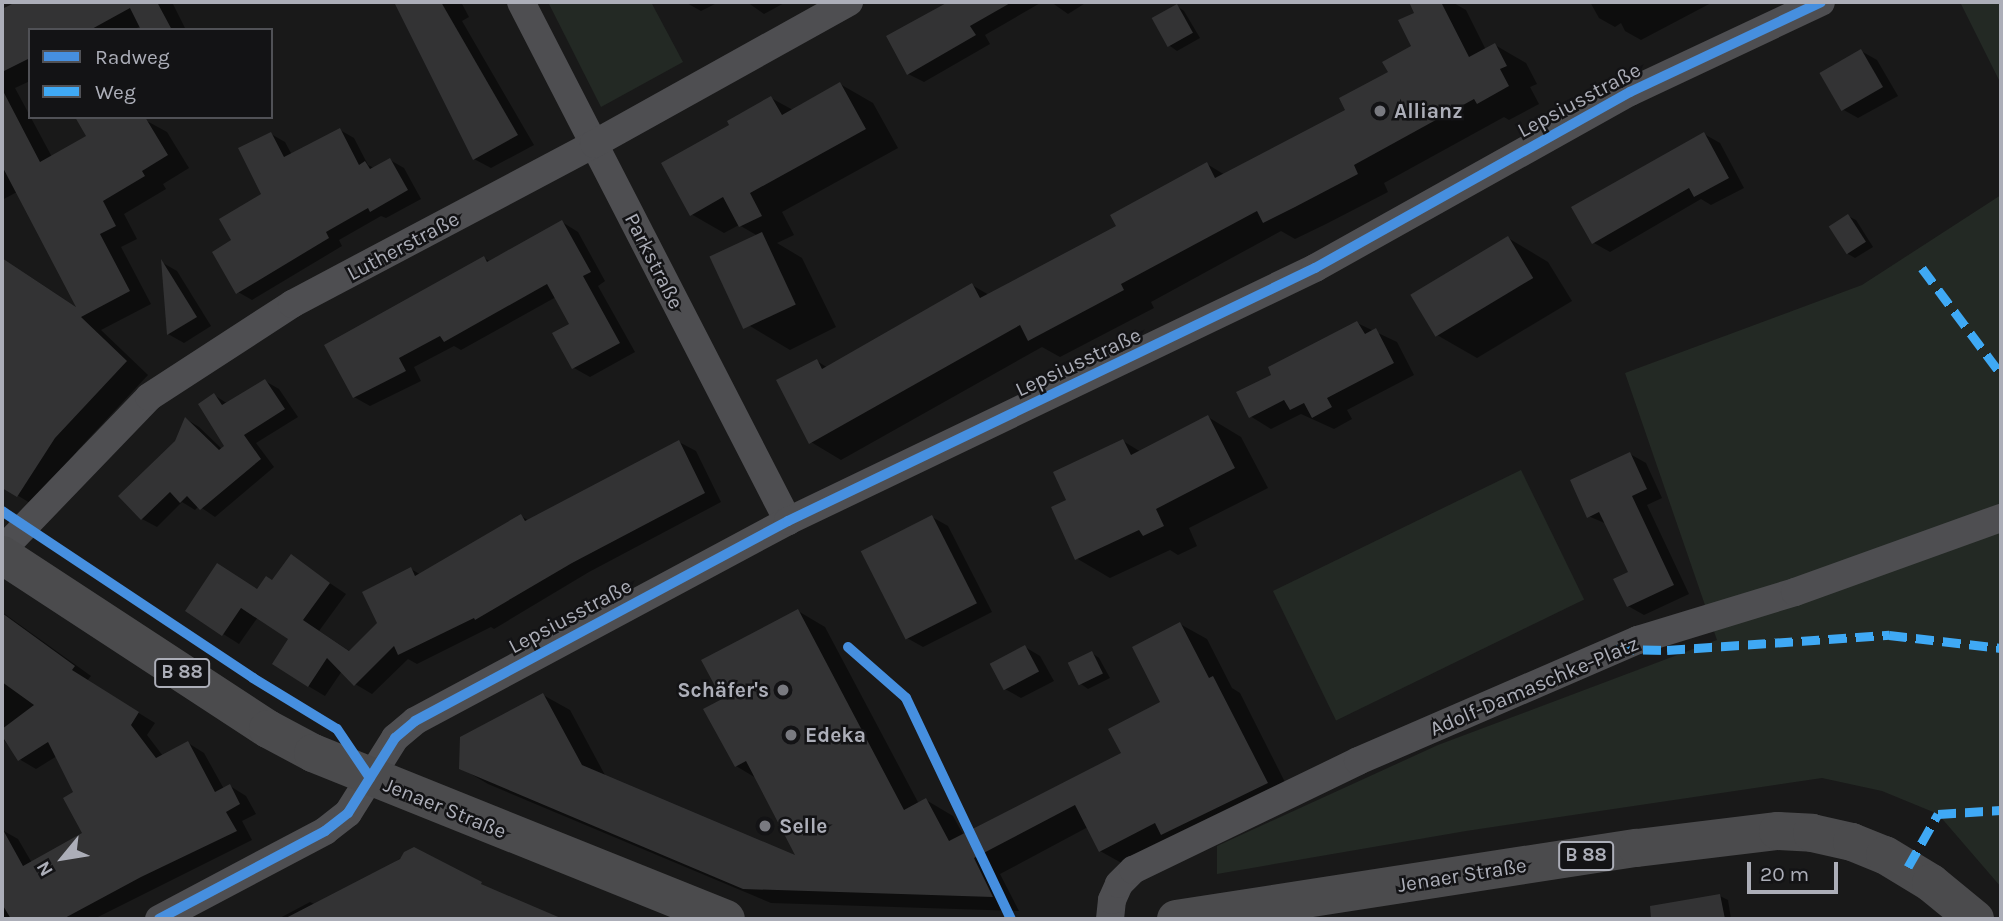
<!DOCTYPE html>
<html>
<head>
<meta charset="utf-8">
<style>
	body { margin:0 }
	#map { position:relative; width:2003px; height:921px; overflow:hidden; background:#191919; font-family:Karla,sans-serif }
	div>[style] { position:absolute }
	.green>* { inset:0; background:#232924; transform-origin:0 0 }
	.shadow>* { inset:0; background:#0007 }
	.building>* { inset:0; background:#333334; transform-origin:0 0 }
	.street>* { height:28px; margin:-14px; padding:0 14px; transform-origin:14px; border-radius:14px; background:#4e4e51 }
	.primary>* { height:38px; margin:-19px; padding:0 19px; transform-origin:19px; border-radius:19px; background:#4b4b4d }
	.quiet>* { height:9px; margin-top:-4.5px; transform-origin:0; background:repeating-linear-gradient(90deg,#3fa9f5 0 18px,transparent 0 27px) }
	.cycleway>* { height:10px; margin:-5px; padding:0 5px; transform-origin:5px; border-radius:5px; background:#468fdf }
	.dots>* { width:19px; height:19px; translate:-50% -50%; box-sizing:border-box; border:4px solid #131315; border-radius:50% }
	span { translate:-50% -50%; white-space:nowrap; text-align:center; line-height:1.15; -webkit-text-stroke:5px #131315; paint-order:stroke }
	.shield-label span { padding:2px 5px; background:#131315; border:2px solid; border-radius:5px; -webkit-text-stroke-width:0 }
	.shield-label { font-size:19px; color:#acaeb8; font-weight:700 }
	.street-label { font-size:21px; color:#acaeb8 }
	.poi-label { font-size:21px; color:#acaeb8; font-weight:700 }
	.left { translate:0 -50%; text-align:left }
	.right { translate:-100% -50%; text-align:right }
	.frame { position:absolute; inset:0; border:4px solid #acaeb8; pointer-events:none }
	.legend { position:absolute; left:28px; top:28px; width:245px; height:91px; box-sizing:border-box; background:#131315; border:2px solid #505156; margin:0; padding:9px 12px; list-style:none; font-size:21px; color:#acaeb8 }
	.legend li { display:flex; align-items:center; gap:14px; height:35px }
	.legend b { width:35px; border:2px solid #505156 }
	.north { position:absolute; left:28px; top:823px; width:70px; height:70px; -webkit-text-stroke:5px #131315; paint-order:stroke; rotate:240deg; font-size:19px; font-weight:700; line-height:28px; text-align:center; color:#acaeb8 }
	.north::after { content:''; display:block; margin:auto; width:24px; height:32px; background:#acaeb8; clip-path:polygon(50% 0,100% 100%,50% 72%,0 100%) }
	.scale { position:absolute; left:1747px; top:862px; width:91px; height:32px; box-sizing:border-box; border:4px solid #acaeb8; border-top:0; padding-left:9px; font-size:21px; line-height:24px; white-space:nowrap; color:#acaeb8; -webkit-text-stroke:5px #131315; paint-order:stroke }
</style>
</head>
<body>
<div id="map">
	<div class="green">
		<i style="clip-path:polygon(548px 2px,651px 2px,683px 62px,601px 107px)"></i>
		<i style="clip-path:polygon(1960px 2px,2001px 2px,2001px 84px)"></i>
		<i style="clip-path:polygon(2001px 195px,2001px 887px,1938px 814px,1882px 791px,1822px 778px,1466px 831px,1217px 874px,1217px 846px,1438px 745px,1717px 640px,1625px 373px,1862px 285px)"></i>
		<i style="left:1521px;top:470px;width:144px;height:276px;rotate:64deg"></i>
	</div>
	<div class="shadow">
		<i style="clip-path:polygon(20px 2px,172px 2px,186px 30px,143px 30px,141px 26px,133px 30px,30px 30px,30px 81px,15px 88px,52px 157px,145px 120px,167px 132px,189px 168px,163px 184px,166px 189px,124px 214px,137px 239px,121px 247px,151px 304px,101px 330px,148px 375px,77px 451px,40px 509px,2px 486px,2px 258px,79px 309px,17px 192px,2px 200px,2px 11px)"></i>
		<i style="clip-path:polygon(395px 2px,461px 2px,469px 17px,462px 21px,534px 145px,491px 168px,474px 159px)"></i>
		<i style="clip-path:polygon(685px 2px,719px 2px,701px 11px)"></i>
		<i style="clip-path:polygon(747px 2px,786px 2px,764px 14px)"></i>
		<i style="clip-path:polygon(948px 2px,1042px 2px,985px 35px,990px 44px,924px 82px,908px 74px,888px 37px)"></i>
		<i style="clip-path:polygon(1051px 2px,1087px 2px,1068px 14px)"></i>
		<i style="clip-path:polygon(1415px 2px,1452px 2px,1466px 10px,1486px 50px,1495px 45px,1526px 63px,1537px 84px,1530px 87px,1539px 104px,1509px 120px,1504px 117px,1384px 183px,1388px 192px,1326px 224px,1295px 239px,1281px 231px,1151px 302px,1154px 308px,1060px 357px,1042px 347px,841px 460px,811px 442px,817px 361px,828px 368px,972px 285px,989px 295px,1118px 227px,1207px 164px,1225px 175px,1348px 110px,1391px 73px,1413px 47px,1416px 14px,1411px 4px)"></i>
		<i style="clip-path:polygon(1590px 2px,1713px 2px,1641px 40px,1625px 31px,1621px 23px,1615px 27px,1599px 18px)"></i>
		<i style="clip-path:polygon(1177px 6px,1184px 11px,1200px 38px,1177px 51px,1170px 46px)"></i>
		<i style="clip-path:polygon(1861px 51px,1877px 60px,1898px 96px,1858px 118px,1842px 109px)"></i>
		<i style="clip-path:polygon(840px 84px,873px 103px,898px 148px,782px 212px,794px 235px,777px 243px,802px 258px,836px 327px,790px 350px,750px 326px,758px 236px,739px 225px,724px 233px,691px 214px,732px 126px,771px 98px,793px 110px)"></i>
		<i style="clip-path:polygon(340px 130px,354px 138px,368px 165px,374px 168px,390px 160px,404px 168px,421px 199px,386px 218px,381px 216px,339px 240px,342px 246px,252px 300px,238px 292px,233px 241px,263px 195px,271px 134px,285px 142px,292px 155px)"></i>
		<i style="clip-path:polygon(1704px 134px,1720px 143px,1744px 188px,1711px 205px,1701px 199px,1610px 252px,1594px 243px)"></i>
		<i style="clip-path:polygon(1848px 216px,1856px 220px,1873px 247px,1855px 258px,1848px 254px)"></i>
		<i style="clip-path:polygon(562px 222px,578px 232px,605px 281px,598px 286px,635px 352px,590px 377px,574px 368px,572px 325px,556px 297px,461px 350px,454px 346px,414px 367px,421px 381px,370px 406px,354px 397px,484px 258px,491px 262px)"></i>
		<i style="clip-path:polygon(1508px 238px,1548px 262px,1572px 301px,1477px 358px,1437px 335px,1413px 296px)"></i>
		<i style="clip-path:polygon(163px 263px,177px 271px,211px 326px,184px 343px,168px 334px)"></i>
		<i style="clip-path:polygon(1357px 323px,1397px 342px,1414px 375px,1347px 410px,1352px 419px,1334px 429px,1301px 414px,1271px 429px,1250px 416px,1274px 376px)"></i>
		<i style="clip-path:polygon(265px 381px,279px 389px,298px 417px,256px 443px,274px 467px,215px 517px,199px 506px,195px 510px,182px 502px,157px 527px,142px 519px,121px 497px,177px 442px,186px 419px,199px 427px,223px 450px,227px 447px,214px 395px,228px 404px)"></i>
		<i style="clip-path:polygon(1208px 417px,1241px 437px,1268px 488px,1189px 528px,1197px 546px,1178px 555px,1170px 550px,1110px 578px,1076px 558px,1068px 501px,1123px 441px,1141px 452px)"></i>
		<i style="clip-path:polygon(679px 442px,696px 451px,721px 502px,589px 572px,494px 629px,491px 627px,417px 664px,408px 659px,372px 694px,355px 684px,342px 671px,325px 696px,308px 686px,290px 639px,258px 617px,239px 644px,187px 611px,258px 591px,272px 582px,291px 557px,346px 594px,319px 631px,351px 652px,380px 623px,411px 569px,421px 575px,521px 516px,529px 521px)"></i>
		<i style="clip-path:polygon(1630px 454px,1646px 463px,1662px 498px,1647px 505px,1689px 594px,1644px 615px,1628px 606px,1631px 573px,1607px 524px,1588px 516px)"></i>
		<i style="clip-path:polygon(932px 517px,948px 526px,992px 612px,923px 647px,907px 638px)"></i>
		<i style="clip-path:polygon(798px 611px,825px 627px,919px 804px,926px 800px,953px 816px,964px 836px,1123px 753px,1163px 703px,1180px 624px,1207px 639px,1232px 688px,1240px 693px,1293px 798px,1127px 866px,1100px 851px,1088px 827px,1000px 874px,1019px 911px,771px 903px,488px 784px,461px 768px,543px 695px,570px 710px,606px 777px,799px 859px,756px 778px,736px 766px,724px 700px)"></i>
		<i style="clip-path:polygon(2px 612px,91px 676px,87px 681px,155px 723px,147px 735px,163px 756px,188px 743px,204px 753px,224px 789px,230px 786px,246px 796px,256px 814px,242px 821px,252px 840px,94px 919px,2px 919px,2px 830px,18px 839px,32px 863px,84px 834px,76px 793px,57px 756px,36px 769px,19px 759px,2px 738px)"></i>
		<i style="clip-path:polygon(1025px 647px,1040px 656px,1054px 681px,1021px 698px,1005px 689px)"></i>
		<i style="clip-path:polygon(1092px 653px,1099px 658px,1110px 678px,1088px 689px,1081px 684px)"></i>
		<i style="clip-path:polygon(414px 849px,499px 894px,558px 919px,278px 919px,310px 902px,316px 905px,380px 872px)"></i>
		<i style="clip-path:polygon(1720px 896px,1728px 900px,1731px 919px,1693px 919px,1690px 901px)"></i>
	</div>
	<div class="building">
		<i style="clip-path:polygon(16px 2px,157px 2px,172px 30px,141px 30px,130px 8px,90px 30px,30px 30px,30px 58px,2px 72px,2px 9px)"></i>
		<i style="clip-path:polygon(394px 2px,441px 2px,518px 135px,473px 160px)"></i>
		<i style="clip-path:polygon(948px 2px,1012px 2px,970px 26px,976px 35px,907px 75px,886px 36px)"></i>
		<i style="clip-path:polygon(1409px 2px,1441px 2px,1469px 57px,1495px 43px,1507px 66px,1500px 69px,1509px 86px,1477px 104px,1474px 99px,1354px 165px,1358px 174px,1295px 207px,1263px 223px,1257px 211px,1121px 284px,1124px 290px,1028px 341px,1020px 325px,809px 444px,776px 380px,817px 359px,822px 369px,972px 283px,980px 298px,1116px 226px,1110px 215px,1207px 162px,1215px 178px,1345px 110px,1339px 98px,1388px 72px,1382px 62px,1411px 46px,1398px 20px,1414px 13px)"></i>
		<i style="left:1177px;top:4px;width:33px;height:29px;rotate:61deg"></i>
		<i style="left:1861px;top:49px;width:44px;height:48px;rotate:60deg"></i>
		<i style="clip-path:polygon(840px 82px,866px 129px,750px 193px,762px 216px,739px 227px,723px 197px,690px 216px,661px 163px,729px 125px,727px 121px,771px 96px,782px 115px)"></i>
		<i style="clip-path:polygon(2px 89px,40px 162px,86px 136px,75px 117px,145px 117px,168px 155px,142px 171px,145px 176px,103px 201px,116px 226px,100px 234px,130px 291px,81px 317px,127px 361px,55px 438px,17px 497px,2px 488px,2px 258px,76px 307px,2px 166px)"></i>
		<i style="clip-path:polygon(340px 128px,359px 165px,365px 161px,370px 169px,390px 158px,408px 190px,370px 212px,368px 208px,326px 232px,329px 238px,236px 294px,212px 252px,231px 240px,219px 219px,261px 194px,238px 148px,271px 132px,284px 157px)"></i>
		<i style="clip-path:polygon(1704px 132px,1729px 178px,1694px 197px,1689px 188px,1592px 244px,1571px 207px)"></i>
		<i style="left:1848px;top:214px;width:33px;height:23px;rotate:57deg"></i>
		<i style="clip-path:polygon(562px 220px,591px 272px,583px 276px,620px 343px,572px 369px,552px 333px,569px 324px,547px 284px,444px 342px,440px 336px,399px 358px,406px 371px,353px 398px,324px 345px,484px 256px,487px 262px)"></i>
		<i style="left:762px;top:232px;width:80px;height:58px;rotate:65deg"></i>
		<i style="left:1508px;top:236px;width:49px;height:114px;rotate:59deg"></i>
		<i style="clip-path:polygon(161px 259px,197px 317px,167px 335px)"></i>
		<i style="clip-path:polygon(1357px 321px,1365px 334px,1376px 328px,1394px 363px,1327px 398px,1332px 407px,1312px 418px,1304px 403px,1290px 410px,1284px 400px,1249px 418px,1236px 392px,1271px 375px,1268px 367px)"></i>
		<i style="clip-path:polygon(265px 379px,285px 409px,244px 435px,261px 459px,200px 510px,187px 496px,180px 503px,170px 492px,141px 520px,118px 496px,175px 441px,185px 417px,219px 450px,224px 446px,198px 404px,214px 393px,222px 405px)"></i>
		<i style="clip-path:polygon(1208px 415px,1235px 468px,1156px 509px,1164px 526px,1143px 536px,1139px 530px,1075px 560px,1051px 507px,1066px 500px,1053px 472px,1123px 439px,1131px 455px)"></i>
		<i style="clip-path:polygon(679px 440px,705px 493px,572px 563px,475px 620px,474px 618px,398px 655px,394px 646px,354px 686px,327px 658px,308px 687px,272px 664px,288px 639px,241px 608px,222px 636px,185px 611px,217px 563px,257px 589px,266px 576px,272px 580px,291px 554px,330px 583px,303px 620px,349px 651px,377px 623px,362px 592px,411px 567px,415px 576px,521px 514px,525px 521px)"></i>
		<i style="clip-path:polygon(1630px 452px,1647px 489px,1632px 496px,1674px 585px,1627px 607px,1613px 579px,1628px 572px,1599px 512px,1587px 518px,1570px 480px)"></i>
		<i style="left:932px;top:515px;width:99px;height:80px;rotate:63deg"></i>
		<i style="clip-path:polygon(798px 609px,904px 810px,926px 798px,949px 841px,1121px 753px,1108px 729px,1160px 702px,1132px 647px,1180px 622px,1209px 678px,1213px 676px,1268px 783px,1161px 835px,1155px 823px,1099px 852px,1075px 805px,974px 858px,993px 897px,743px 889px,459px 769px,460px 737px,543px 693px,582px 765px,795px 855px,746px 761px,735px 767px,703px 709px,722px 699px,701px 660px)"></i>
		<i style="clip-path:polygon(2px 613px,75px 666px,72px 670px,139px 712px,131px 725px,156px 758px,188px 741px,215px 792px,230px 784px,240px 804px,226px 812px,237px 831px,141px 877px,63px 919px,11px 919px,2px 904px,2px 828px,23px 866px,82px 833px,63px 798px,73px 792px,48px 742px,18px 761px,2px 736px,2px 729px,34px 705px,2px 682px)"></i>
		<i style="left:1025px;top:645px;width:30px;height:40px;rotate:62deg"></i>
		<i style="left:1092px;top:651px;width:25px;height:27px;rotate:64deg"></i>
		<i style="clip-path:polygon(414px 847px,482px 882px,481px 884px,563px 919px,284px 919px,400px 859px,404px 852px)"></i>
		<i style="clip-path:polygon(1720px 894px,1725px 919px,1651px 919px,1650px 906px)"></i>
	</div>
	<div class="street">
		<i style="left:521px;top:2px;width:584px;rotate:62.78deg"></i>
		<i style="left:2px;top:550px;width:212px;rotate:-46.1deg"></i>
		<i style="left:149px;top:397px;width:171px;rotate:-33deg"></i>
		<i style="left:292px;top:304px;width:342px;rotate:-27.9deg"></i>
		<i style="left:594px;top:144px;width:292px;rotate:-29.1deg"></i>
		<i style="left:159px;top:919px;width:188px;rotate:-27.9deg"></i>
		<i style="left:325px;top:831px;width:29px;rotate:-38deg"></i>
		<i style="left:348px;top:813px;width:89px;rotate:-57.9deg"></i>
		<i style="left:395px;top:738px;width:26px;rotate:-40deg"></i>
		<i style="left:415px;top:721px;width:423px;rotate:-28.2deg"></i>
		<i style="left:788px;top:521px;width:585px;rotate:-25.64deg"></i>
		<i style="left:1315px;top:268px;width:361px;rotate:-29.2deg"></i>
		<i style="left:1630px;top:92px;width:211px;rotate:-25.2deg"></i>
		<i style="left:1110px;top:919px;width:19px;rotate:-84deg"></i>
		<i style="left:1112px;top:900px;width:17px;rotate:-66deg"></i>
		<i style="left:1119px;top:884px;width:20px;rotate:-45deg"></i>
		<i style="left:1133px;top:870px;width:250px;rotate:-25.8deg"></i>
		<i style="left:1358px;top:761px;width:305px;rotate:-23.4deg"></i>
		<i style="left:1638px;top:640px;width:164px;rotate:-17deg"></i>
		<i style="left:1795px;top:592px;width:219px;rotate:-19.8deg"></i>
	</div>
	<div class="primary">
		<i style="left:2px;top:555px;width:318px;rotate:33.2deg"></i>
		<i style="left:268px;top:729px;width:51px;rotate:28.1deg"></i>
		<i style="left:313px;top:753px;width:445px;rotate:21.9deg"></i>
		<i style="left:1176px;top:919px;width:466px;rotate:-8.8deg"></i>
		<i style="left:1637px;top:848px;width:142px;rotate:-6.9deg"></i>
		<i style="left:1778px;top:831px;width:34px;rotate:3deg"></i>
		<i style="left:1812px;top:833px;width:41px;rotate:12.7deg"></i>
		<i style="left:1852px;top:842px;width:35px;rotate:22deg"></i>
		<i style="left:1885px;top:855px;width:54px;rotate:31.3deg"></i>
		<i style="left:1931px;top:883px;width:57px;rotate:39.3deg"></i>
	</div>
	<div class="quiet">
		<i style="left:1922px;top:268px;width:132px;rotate:53.3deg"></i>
		<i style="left:1616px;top:649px;width:51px;rotate:1.1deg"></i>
		<i style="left:1667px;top:650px;width:223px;rotate:-3.9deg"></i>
		<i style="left:1889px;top:635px;width:113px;rotate:6.6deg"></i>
		<i style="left:1908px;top:867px;width:61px;rotate:-60.5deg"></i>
		<i style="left:1938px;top:814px;width:63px;rotate:-3.6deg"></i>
	</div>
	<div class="cycleway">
		<i style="left:2px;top:511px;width:301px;rotate:33.6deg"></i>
		<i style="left:253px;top:678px;width:98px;rotate:31.3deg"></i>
		<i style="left:337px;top:729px;width:59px;rotate:56deg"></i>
		<i style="left:848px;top:647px;width:77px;rotate:41.3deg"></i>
		<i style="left:906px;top:698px;width:245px;rotate:64.6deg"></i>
		<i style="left:159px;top:919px;width:188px;rotate:-27.9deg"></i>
		<i style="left:325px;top:831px;width:29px;rotate:-38deg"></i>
		<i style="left:348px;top:813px;width:89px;rotate:-57.9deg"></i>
		<i style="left:395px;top:738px;width:26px;rotate:-40deg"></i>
		<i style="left:415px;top:721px;width:423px;rotate:-28.2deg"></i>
		<i style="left:788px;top:521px;width:585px;rotate:-25.64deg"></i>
		<i style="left:1315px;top:268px;width:361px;rotate:-29.2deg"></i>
		<i style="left:1630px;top:92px;width:211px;rotate:-25.2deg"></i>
	</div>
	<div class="dots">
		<i style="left:1380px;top:111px;background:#797a80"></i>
		<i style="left:783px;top:690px;background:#797a80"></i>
		<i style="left:791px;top:735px;background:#797a80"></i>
		<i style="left:765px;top:826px;background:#797a80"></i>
	</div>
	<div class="shield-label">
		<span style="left:182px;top:673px">B 88</span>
		<span style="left:1586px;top:856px">B 88</span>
	</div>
	<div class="street-label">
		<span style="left:1579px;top:100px;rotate:-28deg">Lepsiusstraße</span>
		<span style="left:403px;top:246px;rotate:-28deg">Lutherstraße</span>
		<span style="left:654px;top:261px;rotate:63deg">Parkstraße</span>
		<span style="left:1078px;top:362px;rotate:-25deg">Lepsiusstraße</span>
		<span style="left:570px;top:616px;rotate:-28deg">Lepsiusstraße</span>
		<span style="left:1534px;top:686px;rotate:-23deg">Adolf-Damaschke-Platz</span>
		<span style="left:445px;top:808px;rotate:22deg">Jenaer Straße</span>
		<span style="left:1462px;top:875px;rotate:-9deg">Jenaer Straße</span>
	</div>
	<div class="poi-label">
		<span class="left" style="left:1394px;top:111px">Allianz</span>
		<span class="right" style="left:769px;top:690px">Schäfer's</span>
		<span class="left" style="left:805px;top:735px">Edeka</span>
		<span class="left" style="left:779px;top:826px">Selle</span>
	</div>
	<div class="frame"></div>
	<ul class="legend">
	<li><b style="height:9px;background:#468fdf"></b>Radweg</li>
	<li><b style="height:9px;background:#3fa9f5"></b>Weg</li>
	</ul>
	<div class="north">N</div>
	<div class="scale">20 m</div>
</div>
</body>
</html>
